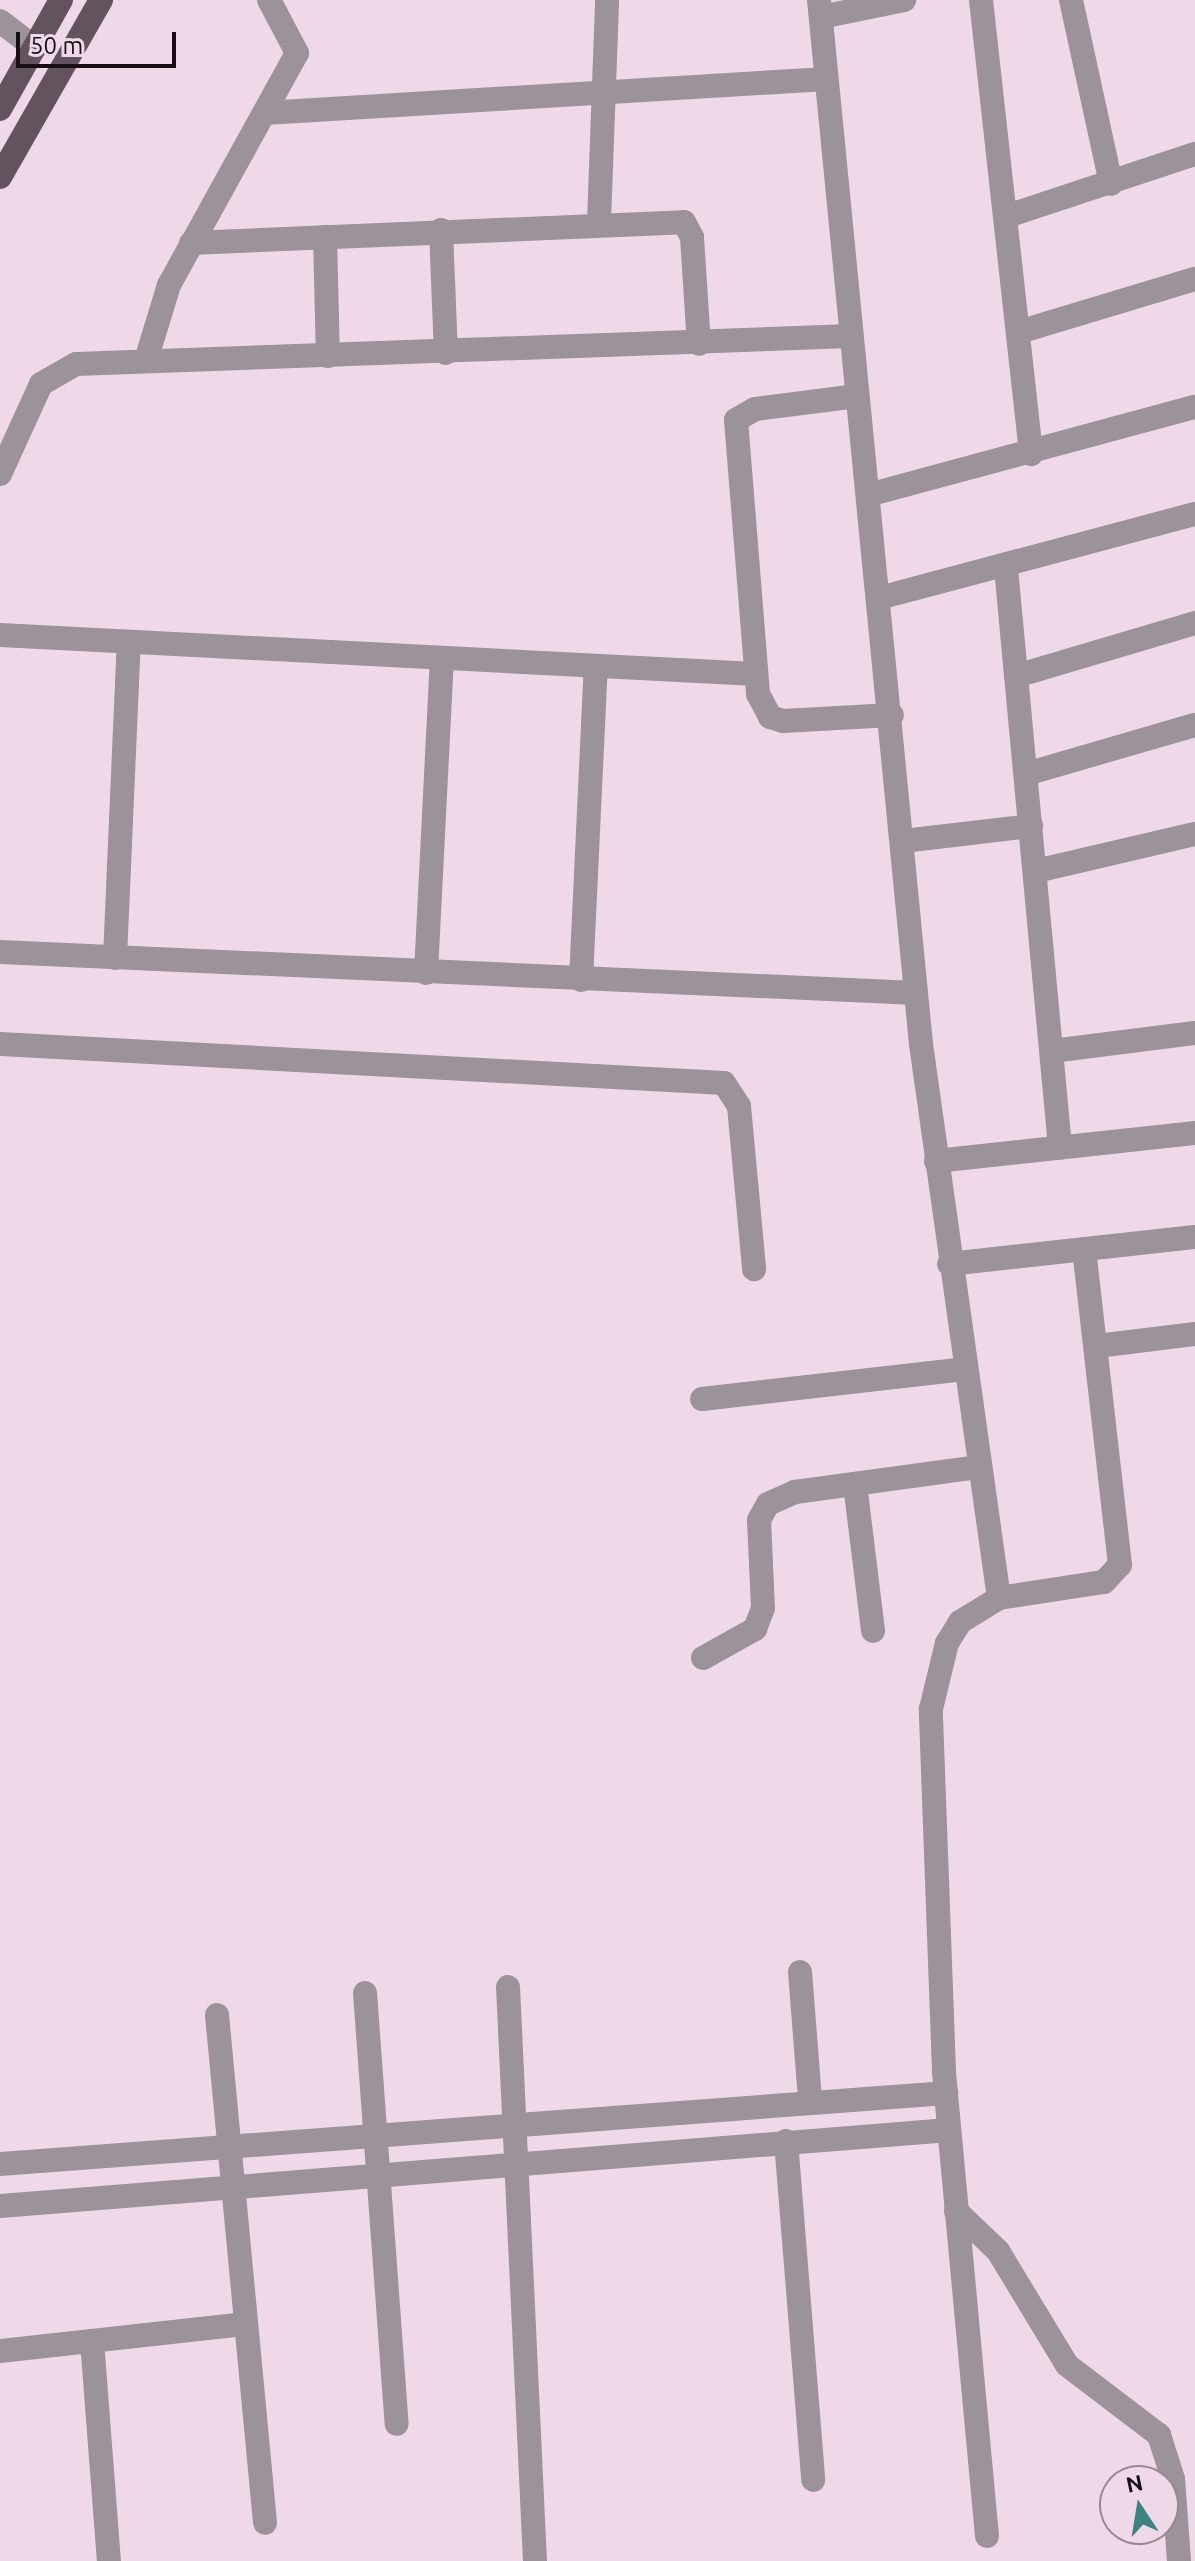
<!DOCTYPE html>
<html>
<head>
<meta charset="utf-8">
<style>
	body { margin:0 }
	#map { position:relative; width:1195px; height:2561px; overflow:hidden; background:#efd9e9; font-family:Ubuntu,sans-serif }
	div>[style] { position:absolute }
	.minor>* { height:24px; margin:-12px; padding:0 12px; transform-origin:12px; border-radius:12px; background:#9c9299 }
	.major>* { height:24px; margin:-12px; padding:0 12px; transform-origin:12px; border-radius:12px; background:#62535e }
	span { translate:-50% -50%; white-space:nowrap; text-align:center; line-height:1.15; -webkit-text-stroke:8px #efd9e9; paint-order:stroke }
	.north { position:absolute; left:1099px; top:2465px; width:80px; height:80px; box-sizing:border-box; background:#efd9e9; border:2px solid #998894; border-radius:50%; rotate:348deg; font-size:22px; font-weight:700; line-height:32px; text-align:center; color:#170f15 }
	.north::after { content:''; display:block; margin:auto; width:28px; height:36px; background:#3d8480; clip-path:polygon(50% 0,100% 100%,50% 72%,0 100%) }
	.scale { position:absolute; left:16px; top:32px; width:160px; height:36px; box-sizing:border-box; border:4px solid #170f15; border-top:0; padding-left:10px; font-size:24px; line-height:28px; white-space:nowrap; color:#170f15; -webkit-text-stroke:6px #efd9e9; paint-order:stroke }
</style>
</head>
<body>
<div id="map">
	<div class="minor">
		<i style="left:819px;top:0;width:1049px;rotate:84.42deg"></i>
		<i style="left:921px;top:1044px;width:559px;rotate:81.99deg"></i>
		<i style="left:981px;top:0;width:457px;rotate:83.7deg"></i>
		<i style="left:1071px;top:0;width:188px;rotate:77.7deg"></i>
		<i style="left:821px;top:17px;width:85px;rotate:-11.6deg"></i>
		<i style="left:0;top:21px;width:44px;rotate:37.6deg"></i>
		<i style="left:265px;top:113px;width:562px;rotate:-3.47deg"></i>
		<i style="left:1007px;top:216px;width:198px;rotate:-18.3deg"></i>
		<i style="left:599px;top:222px;width:222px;rotate:-87.9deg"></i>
		<i style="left:441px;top:230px;width:123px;rotate:87.7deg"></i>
		<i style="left:325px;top:237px;width:119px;rotate:88.6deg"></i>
		<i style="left:191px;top:243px;width:493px;rotate:-2.4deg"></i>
		<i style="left:684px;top:222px;width:17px;rotate:62deg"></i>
		<i style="left:692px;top:237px;width:107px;rotate:86.3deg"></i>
		<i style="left:1019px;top:332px;width:184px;rotate:-16.8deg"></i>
		<i style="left:147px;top:357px;width:75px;rotate:-73deg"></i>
		<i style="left:169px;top:285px;width:265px;rotate:-61.1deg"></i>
		<i style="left:297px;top:53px;width:60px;rotate:-117.8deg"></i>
		<i style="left:857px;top:396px;width:103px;rotate:172.7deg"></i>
		<i style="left:755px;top:409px;width:22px;rotate:150deg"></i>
		<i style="left:736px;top:420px;width:275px;rotate:85.4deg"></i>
		<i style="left:758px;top:694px;width:26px;rotate:62deg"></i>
		<i style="left:770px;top:717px;width:14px;rotate:17deg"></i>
		<i style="left:783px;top:721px;width:109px;rotate:-3.2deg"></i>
		<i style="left:0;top:474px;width:99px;rotate:-65.5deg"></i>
		<i style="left:41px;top:384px;width:40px;rotate:-29.7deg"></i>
		<i style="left:76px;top:364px;width:775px;rotate:-2.07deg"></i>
		<i style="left:868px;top:495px;width:339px;rotate:-15.1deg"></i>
		<i style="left:1006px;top:568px;width:582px;rotate:84.67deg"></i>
		<i style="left:879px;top:598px;width:327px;rotate:-14.9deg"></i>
		<i style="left:0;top:635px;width:757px;rotate:2.95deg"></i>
		<i style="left:1016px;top:676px;width:187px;rotate:-16.5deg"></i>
		<i style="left:1026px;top:774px;width:176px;rotate:-16.2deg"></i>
		<i style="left:903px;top:841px;width:129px;rotate:-6.7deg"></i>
		<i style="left:1036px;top:871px;width:163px;rotate:-13.1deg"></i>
		<i style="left:0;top:952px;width:917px;rotate:2.56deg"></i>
		<i style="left:115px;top:958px;width:316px;rotate:-87.5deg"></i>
		<i style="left:426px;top:973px;width:315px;rotate:-87.1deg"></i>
		<i style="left:581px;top:980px;width:314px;rotate:-87.3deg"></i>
		<i style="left:0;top:1044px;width:725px;rotate:3.08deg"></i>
		<i style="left:724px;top:1083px;width:27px;rotate:57deg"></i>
		<i style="left:739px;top:1106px;width:164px;rotate:84.7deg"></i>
		<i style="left:1052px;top:1051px;width:144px;rotate:-7.2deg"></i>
		<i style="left:936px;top:1161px;width:261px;rotate:-6.2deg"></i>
		<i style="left:949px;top:1264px;width:247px;rotate:-6.3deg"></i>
		<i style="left:1097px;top:1346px;width:99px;rotate:-7deg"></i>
		<i style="left:702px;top:1399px;width:264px;rotate:-6.5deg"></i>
		<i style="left:855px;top:1484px;width:148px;rotate:83deg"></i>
		<i style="left:703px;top:1658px;width:60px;rotate:-29.1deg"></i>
		<i style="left:755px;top:1629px;width:22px;rotate:-69deg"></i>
		<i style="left:763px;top:1608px;width:88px;rotate:-92.6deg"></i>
		<i style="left:759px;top:1520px;width:18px;rotate:-61deg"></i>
		<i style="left:768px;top:1504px;width:30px;rotate:-24deg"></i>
		<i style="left:795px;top:1492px;width:184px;rotate:-7.8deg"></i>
		<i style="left:800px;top:1972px;width:128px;rotate:85.5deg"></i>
		<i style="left:508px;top:1987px;width:575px;rotate:87.31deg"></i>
		<i style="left:365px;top:1993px;width:432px;rotate:85.8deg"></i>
		<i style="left:217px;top:2015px;width:510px;rotate:84.6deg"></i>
		<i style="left:786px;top:2141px;width:340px;rotate:85.4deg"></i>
		<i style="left:0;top:2164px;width:949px;rotate:-4.29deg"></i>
		<i style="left:0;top:2206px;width:952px;rotate:-4.58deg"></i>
		<i style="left:956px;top:2211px;width:58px;rotate:43.6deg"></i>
		<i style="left:998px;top:2251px;width:133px;rotate:58.8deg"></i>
		<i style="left:1067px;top:2365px;width:116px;rotate:37.3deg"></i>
		<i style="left:1159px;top:2435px;width:46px;rotate:72.3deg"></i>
		<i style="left:1173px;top:2479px;width:82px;rotate:85.8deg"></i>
		<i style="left:92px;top:2341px;width:221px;rotate:85.6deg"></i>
		<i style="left:0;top:2351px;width:245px;rotate:-6.3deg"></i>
		<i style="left:987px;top:2536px;width:467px;rotate:-95.3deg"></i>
		<i style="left:944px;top:2071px;width:362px;rotate:-92.1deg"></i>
		<i style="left:931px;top:1709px;width:68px;rotate:-76.4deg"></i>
		<i style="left:947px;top:1643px;width:25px;rotate:-58deg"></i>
		<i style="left:960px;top:1622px;width:46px;rotate:-31.6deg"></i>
		<i style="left:999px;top:1598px;width:106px;rotate:-8.7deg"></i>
		<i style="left:1104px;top:1582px;width:23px;rotate:-47deg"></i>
		<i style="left:1120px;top:1565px;width:318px;rotate:-96.5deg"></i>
	</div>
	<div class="major">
		<i style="left:0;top:109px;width:125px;rotate:-60.8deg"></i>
		<i style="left:0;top:177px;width:204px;rotate:-60.3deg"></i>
	</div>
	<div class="north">N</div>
	<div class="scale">50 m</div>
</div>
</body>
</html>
